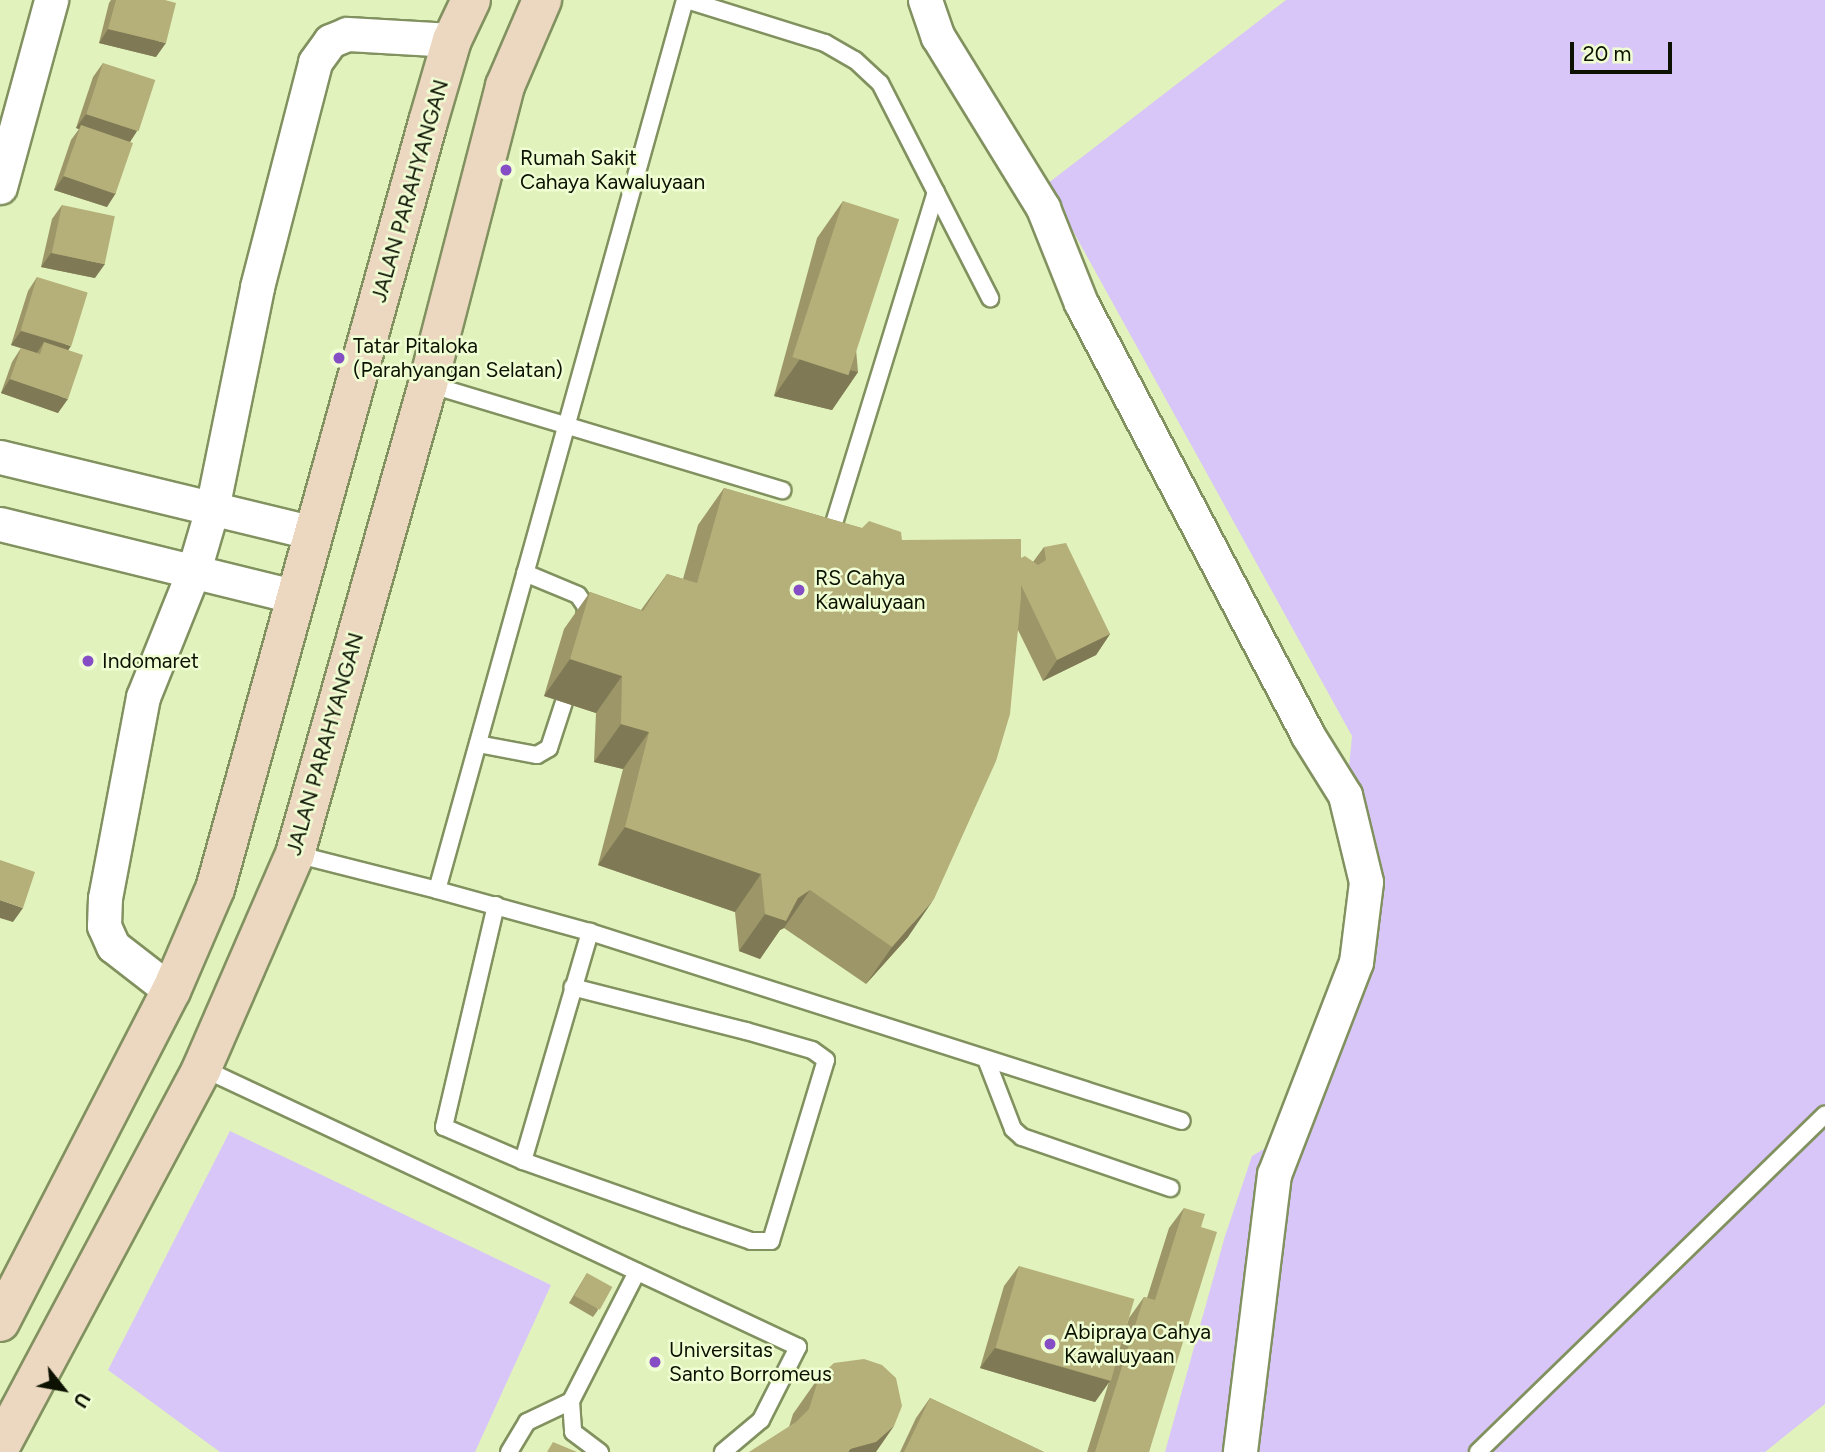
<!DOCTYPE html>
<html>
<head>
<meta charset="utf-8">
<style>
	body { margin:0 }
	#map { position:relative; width:1825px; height:1452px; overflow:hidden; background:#e1f2bc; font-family:Figtree,sans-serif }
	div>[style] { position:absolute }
	.green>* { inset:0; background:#d9c6f8 }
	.roads { filter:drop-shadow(2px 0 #81915f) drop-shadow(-2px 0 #81915f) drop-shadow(0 2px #81915f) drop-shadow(0 -2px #81915f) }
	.service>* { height:16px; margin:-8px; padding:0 8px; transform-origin:8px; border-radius:8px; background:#fff }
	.minor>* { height:33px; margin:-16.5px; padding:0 16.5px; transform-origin:16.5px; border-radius:16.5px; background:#fff }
	.secondary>* { height:38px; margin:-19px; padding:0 19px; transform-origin:19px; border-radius:19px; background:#ecd7c1 }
	.wall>* { inset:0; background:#9c9668 }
	.shaded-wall>* { inset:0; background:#7f7a55 }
	.building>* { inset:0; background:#b5af79; transform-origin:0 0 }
	.dots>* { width:19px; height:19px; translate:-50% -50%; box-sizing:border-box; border:4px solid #f0fed3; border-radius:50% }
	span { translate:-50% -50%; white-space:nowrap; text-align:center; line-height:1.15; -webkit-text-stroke:5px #f0fed3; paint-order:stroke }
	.poi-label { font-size:21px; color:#0c1101 }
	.left { translate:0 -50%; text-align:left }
	.street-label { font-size:21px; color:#0c1101 }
	.north { position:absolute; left:28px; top:1354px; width:70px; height:70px; -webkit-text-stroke:5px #f0fed3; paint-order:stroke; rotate:121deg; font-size:19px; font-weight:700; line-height:28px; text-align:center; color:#0c1101 }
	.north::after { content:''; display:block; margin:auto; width:24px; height:32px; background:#0c1101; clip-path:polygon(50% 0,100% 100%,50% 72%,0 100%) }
	.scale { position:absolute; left:1570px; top:42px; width:102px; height:32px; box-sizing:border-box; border:4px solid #0c1101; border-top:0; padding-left:9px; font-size:21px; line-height:24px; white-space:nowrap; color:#0c1101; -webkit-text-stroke:5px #f0fed3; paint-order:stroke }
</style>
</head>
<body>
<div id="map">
	<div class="green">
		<i style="clip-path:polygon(1286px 0,1825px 0,1825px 1404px,1765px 1452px,1165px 1452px,1225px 1236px,1252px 1156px,1310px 1121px,1364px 936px,1344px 820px,1352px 736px,1047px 184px)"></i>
		<i style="clip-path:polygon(230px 1131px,551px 1285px,475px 1452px,220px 1452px,108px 1370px)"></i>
	</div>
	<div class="roads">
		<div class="service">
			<i style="left:687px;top:0;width:145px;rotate:17.3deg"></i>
			<i style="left:825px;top:43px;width:34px;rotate:30deg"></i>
			<i style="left:855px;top:60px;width:34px;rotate:43deg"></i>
			<i style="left:880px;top:83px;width:242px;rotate:62.9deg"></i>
			<i style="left:428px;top:384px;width:370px;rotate:16.7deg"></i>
			<i style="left:831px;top:533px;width:357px;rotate:-72.9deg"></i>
			<i style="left:525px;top:573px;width:57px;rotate:22.5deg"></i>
			<i style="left:578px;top:595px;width:14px;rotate:56deg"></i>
			<i style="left:586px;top:607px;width:13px;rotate:94deg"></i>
			<i style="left:478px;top:744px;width:60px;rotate:10.6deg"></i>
			<i style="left:537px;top:755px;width:14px;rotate:-30deg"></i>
			<i style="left:549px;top:748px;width:48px;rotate:-71.9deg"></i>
			<i style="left:295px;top:854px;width:146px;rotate:14.2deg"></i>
			<i style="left:437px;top:890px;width:924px;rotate:-74.43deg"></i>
			<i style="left:437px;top:890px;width:159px;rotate:15.4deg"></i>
			<i style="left:590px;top:932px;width:621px;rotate:17.71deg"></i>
			<i style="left:496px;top:905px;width:228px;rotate:103.2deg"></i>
			<i style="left:444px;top:1127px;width:86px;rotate:23.3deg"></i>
			<i style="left:523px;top:1161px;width:171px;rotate:19.5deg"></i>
			<i style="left:684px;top:1218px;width:71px;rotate:18.9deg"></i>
			<i style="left:751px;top:1241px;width:20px"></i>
			<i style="left:771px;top:1241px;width:189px;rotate:-73.1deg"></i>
			<i style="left:826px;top:1060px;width:17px;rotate:-144deg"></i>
			<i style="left:812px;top:1050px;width:69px;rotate:-163.9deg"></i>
			<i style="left:746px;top:1031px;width:179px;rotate:-165.8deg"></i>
			<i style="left:986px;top:1059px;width:75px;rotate:68.9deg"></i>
			<i style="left:1013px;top:1129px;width:12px;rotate:42deg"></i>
			<i style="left:1022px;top:1137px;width:157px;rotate:19deg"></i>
			<i style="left:202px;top:1068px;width:658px;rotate:25.09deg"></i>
			<i style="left:798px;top:1347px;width:82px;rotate:116.9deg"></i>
			<i style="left:761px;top:1420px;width:50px;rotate:139.9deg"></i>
			<i style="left:523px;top:1161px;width:239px;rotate:-73.7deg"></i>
			<i style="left:571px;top:1401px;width:31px;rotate:86deg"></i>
			<i style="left:573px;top:1432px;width:34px;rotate:37deg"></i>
			<i style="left:509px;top:1452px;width:35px;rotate:-59deg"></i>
			<i style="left:527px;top:1422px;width:49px;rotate:-25.5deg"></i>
			<i style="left:571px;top:1401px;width:145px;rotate:-62.9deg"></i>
			<i style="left:1478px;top:1452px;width:484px;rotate:-44.2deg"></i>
		</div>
		<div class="minor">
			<i style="left:925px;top:0;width:39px;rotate:71deg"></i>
			<i style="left:938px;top:37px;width:201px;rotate:58.4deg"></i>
			<i style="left:1043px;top:208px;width:102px;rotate:68.2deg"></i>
			<i style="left:1081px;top:303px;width:487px;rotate:62.3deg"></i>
			<i style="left:1307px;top:734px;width:72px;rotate:58.1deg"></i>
			<i style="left:1345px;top:795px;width:89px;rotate:76.4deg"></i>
			<i style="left:1366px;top:882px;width:81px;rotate:97.1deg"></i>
			<i style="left:1356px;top:962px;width:227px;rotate:111.1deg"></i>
			<i style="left:1274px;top:1174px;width:280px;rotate:97deg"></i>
			<i style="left:0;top:187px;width:194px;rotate:-74.7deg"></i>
			<i style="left:0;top:457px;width:323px;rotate:13.6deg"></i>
			<i style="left:0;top:524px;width:306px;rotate:13.8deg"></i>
			<i style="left:171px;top:991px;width:73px;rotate:-142.2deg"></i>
			<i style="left:113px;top:946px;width:22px;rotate:-114deg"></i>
			<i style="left:104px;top:926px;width:28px;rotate:-88deg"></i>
			<i style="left:105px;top:898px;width:205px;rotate:-79.3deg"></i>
			<i style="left:143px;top:697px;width:137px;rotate:-68.1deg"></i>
			<i style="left:194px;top:570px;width:64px;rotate:-73.6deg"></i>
			<i style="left:212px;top:509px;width:227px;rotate:-78.5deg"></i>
			<i style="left:257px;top:287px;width:232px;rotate:-75.5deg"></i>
			<i style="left:315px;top:62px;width:26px;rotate:-54deg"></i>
			<i style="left:330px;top:41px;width:18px;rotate:-22deg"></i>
			<i style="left:347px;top:34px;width:105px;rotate:3.3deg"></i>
		</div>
		<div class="secondary">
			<i style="left:0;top:1322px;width:373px;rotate:-62.7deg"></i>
			<i style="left:171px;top:991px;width:111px;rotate:-66.7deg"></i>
			<i style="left:215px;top:889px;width:796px;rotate:-74.48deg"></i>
			<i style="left:428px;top:122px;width:85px;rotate:-73.7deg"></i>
			<i style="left:452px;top:40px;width:44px;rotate:-64.6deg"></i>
			<i style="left:0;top:1447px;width:429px;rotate:-61.9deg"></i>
			<i style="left:202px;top:1068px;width:233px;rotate:-66.5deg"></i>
			<i style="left:295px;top:854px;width:488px;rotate:-74.2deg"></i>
			<i style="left:428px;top:384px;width:308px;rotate:-75.5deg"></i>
			<i style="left:505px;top:86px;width:94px;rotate:-66.7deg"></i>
		</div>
	</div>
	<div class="wall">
		<i style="clip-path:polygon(111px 0,165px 0,156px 57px,99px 43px,109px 3px)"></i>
		<i style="clip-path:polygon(103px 63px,137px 131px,130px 142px,107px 207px,54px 190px,71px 140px,79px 129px,76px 128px,93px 77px)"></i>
		<i style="clip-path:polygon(843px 201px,858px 372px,832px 410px,774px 396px,817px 238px)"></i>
		<i style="clip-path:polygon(62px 205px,95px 278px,41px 267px,52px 219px)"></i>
		<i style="clip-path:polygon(37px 277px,68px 350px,58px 413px,1px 393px,12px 362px,21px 348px,37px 353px,11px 345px,28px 291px)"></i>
		<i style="clip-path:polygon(724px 488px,902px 540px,1021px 558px,1033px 562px,1044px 547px,1110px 634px,1096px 655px,1043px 681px,1018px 630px,908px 937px,866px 984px,784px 928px,780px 930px,760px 959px,739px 951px,735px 912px,598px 865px,623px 769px,594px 762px,596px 713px,544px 696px,564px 629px,590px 592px,641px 610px,667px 574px,683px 579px,698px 525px)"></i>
		<i style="clip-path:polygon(1184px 1208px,1201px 1227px,1149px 1452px,1087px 1452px,1109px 1382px,1095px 1402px,980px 1368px,1004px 1286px,1019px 1266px,1119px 1350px,1129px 1318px,1144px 1297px,1147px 1298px,1169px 1228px)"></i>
		<i style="clip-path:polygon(587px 1273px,598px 1310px,593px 1317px,569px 1303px)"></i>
		<i style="clip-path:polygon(819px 1377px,876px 1452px,789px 1427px,793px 1414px)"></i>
		<i style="clip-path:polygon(930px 1398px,1044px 1452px,900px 1452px,916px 1418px)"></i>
	</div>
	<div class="shaded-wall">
		<i style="clip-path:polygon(108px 29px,166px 43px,156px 57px,99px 43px)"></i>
		<i style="clip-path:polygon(86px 114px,137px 131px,128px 145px,81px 125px,79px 129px,76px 128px)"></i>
		<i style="clip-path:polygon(64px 176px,116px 193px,107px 207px,54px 190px)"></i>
		<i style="clip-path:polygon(51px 253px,105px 264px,95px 278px,41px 267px)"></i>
		<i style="clip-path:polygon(21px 331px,71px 346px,62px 360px,44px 342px,37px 353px,11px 345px)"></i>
		<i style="clip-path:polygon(800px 359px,858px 372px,832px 410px,774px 396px)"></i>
		<i style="clip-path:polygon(10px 379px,68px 399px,58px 413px,1px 393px)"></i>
		<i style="clip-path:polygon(1110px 634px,1096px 655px,1043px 681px,1057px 660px)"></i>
		<i style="clip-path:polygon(570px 659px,622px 676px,596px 713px,544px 696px)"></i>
		<i style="clip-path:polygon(621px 724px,649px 732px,623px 769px,594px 762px)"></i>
		<i style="clip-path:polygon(625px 827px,761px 874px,735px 912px,598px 865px)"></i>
		<i style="clip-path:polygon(810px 890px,784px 928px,780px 930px,760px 959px,739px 951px,765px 914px,798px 898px)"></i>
		<i style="clip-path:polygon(934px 899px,908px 937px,866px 984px,892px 947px)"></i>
		<i style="clip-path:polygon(0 900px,23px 908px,13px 922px,0 918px)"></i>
		<i style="clip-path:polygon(995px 1348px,1110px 1381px,1095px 1402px,980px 1368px)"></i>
		<i style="clip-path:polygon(894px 1426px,876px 1452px,848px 1452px,850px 1449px)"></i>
	</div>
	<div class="building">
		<i style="clip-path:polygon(116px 0,165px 0,176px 3px,166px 43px,108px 29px)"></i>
		<i style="left:103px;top:63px;width:55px;height:54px;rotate:18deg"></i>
		<i style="left:81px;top:125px;width:55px;height:54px;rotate:19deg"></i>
		<i style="left:843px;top:201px;width:59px;height:164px;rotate:18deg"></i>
		<i style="left:62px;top:205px;width:54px;height:49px;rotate:12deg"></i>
		<i style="left:37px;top:277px;width:53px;height:56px;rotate:17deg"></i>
		<i style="clip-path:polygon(44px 342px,83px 355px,68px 399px,10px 379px,21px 348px,40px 354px)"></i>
		<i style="clip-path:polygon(724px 488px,862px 528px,869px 521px,901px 532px,902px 540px,1021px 539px,1021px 597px,1010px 714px,996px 761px,934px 899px,892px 947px,810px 890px,798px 898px,786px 921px,765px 914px,761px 874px,625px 827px,649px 732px,621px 724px,622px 676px,570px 659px,590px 592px,643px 611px,667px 574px,697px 583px)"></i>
		<i style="clip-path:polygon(1066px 543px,1110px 634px,1057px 660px,1021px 585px,1021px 558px,1025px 556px,1038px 565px,1046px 560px,1044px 547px)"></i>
		<i style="clip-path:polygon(0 860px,35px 872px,23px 908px,0 900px)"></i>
		<i style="clip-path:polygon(1184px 1208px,1205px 1214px,1201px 1227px,1217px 1232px,1149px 1452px,1095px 1452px,1144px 1297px,1155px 1300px)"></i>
		<i style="left:1019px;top:1266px;width:120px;height:85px;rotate:16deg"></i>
		<i style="left:587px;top:1273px;width:29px;height:26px;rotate:29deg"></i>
		<i style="clip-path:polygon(864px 1359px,882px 1365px,896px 1378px,902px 1406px,894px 1426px,876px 1442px,850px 1449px,848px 1452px,749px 1452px,796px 1422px,809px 1409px,819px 1377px,834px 1363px)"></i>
		<i style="clip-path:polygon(930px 1398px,1044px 1452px,904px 1452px)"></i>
		<i style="clip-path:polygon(553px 1442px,577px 1452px,547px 1452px)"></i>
	</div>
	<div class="dots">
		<i style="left:506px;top:170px;background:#864ec5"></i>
		<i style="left:339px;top:358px;background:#864ec5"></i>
		<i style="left:799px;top:590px;background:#864ec5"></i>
		<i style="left:88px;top:661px;background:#864ec5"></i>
		<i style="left:1050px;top:1344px;background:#864ec5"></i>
		<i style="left:655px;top:1362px;background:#864ec5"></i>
	</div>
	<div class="poi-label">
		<span class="left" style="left:520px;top:170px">Rumah Sakit<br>Cahaya Kawaluyaan</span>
		<span class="left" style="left:353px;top:358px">Tatar Pitaloka<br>(Parahyangan Selatan)</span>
		<span class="left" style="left:815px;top:590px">RS Cahya<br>Kawaluyaan</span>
		<span class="left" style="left:102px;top:661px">Indomaret</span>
		<span class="left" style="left:1064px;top:1344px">Abipraya Cahya<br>Kawaluyaan</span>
		<span class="left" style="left:669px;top:1362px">Universitas<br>Santo Borromeus</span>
	</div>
	<div class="street-label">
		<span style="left:410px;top:191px;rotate:-74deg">JALAN PARAHYANGAN</span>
		<span style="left:325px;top:744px;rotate:-74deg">JALAN PARAHYANGAN</span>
	</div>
	<div class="north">U</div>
	<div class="scale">20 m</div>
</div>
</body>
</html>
